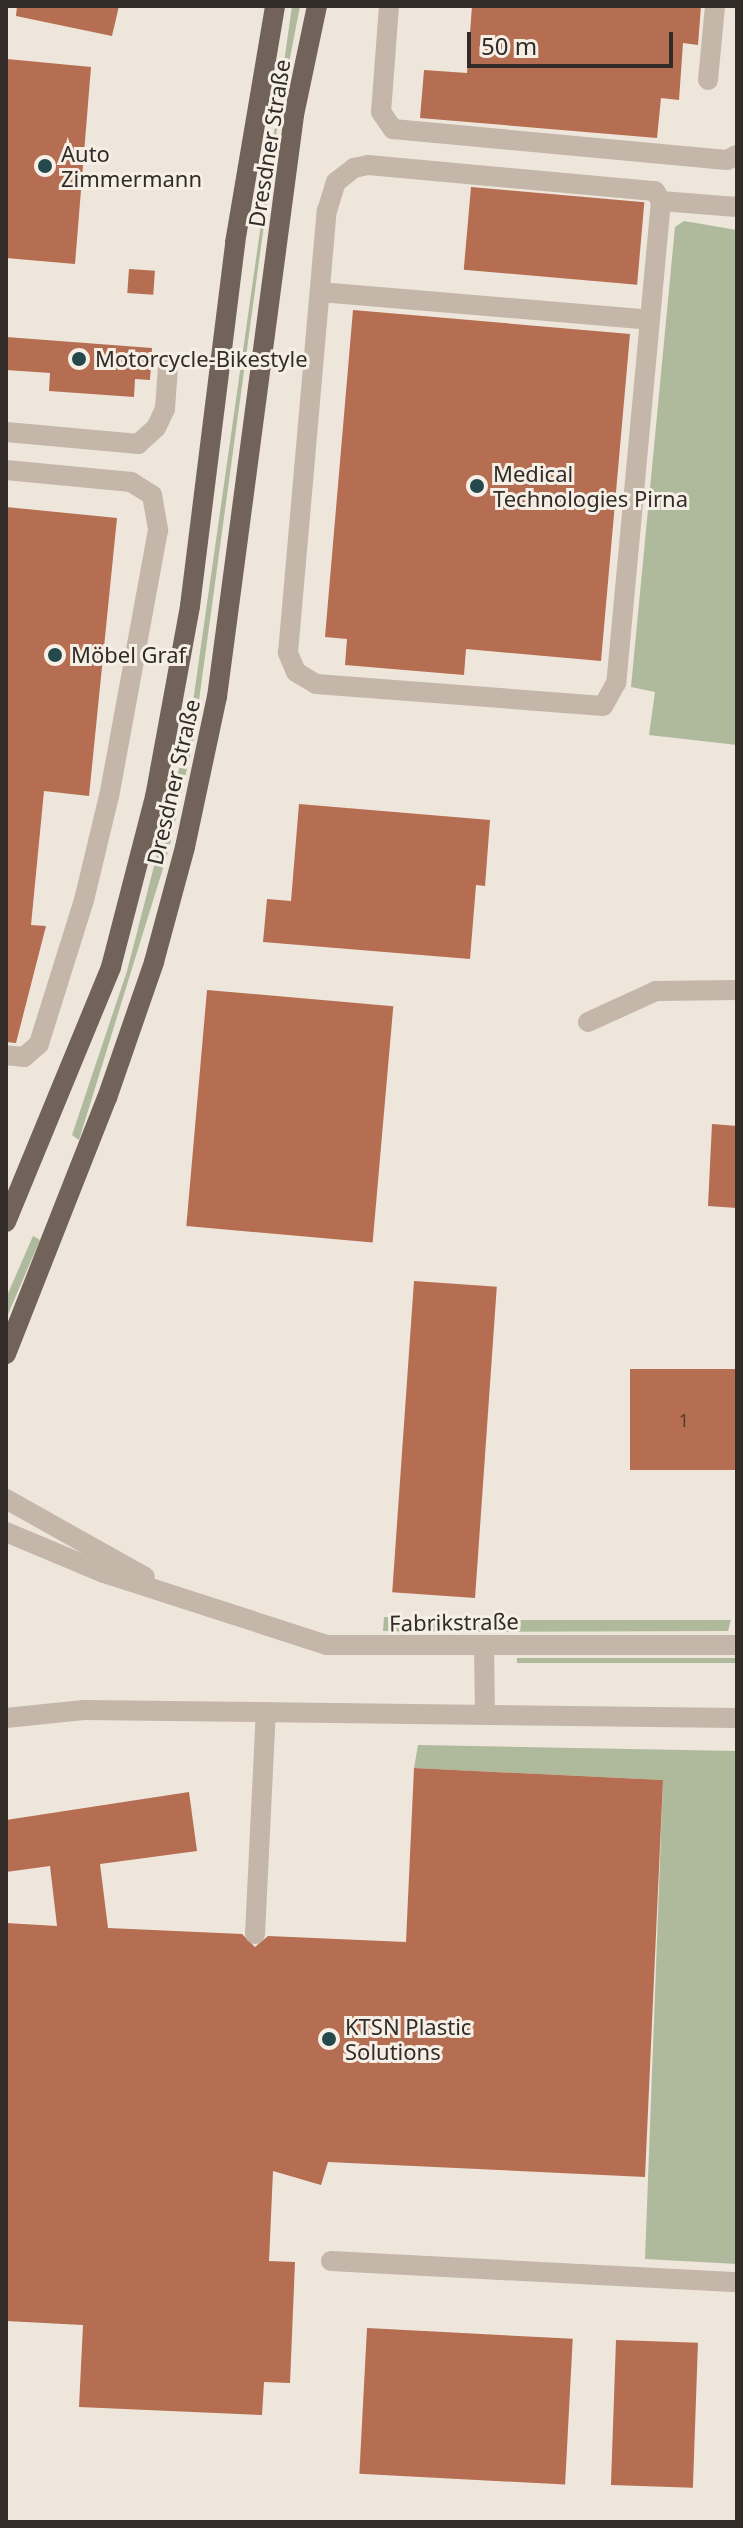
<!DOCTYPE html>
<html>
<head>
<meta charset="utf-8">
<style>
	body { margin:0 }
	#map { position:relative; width:743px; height:2528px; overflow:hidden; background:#eee5db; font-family:"Noto Sans",sans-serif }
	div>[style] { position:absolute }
	.green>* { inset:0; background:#afba9d; transform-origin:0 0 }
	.building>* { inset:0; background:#b56e51; transform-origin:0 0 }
	.minor>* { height:20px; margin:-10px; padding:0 10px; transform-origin:10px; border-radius:10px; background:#c4b6a8 }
	.major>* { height:20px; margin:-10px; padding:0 10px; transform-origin:10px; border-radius:10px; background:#72635a }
	.dots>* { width:22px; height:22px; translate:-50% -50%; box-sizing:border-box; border:4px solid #f6efe6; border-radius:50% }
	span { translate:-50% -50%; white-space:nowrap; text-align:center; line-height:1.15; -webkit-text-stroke:6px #f6efe6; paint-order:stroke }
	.number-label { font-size:18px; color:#533c32 }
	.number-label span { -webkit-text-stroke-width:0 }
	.street-label { font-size:22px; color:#322b27 }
	.poi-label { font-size:22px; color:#322b27 }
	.left { translate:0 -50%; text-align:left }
	.frame { position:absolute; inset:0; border:8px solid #322b27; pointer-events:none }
	.scale { position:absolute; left:467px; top:32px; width:206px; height:36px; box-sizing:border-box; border:4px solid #322b27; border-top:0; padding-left:10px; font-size:24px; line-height:28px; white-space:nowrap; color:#322b27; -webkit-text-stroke:6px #f6efe6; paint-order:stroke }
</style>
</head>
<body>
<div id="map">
	<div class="green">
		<i style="clip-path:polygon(292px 6px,300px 6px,279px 115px,194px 737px,169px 849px,79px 1140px,72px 1135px,127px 971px,189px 730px)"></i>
		<i style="clip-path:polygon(684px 221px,737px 230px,737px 745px,649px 735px,655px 692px,631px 687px,675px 227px)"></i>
		<i style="clip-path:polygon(33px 1236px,40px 1240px,6px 1319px,6px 1298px)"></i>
		<i style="clip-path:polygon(384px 1617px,519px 1620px,731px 1620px,728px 1631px,426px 1632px,383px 1631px)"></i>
		<i style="left:737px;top:1658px;width:5px;height:220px;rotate:90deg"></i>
		<i style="clip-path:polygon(418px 1745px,737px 1751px,737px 2264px,645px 2259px,663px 1780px,414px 1768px)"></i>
	</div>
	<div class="building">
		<i style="clip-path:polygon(17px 6px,119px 6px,112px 36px,16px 16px)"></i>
		<i style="clip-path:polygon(472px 6px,701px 6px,698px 45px,683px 43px,679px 100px,661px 98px,657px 138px,420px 118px,424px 70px,467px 73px)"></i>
		<i style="clip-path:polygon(7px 59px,91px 67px,75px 264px,6px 258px)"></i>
		<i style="left:471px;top:187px;width:174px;height:83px;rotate:5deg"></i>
		<i style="left:129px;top:269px;width:26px;height:24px;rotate:4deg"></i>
		<i style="clip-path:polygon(353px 310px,630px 334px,601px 661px,466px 649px,464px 675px,345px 665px,347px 639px,325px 637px)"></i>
		<i style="clip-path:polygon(6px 337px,152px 348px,150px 380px,135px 379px,134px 397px,49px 391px,50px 373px,6px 370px)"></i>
		<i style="clip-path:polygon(6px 507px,117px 518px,89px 796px,44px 791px,31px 925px,46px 926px,16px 1043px,6px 1042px)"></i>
		<i style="clip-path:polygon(299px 804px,490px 820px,485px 886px,476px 885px,470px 959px,263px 942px,267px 899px,291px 901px)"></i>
		<i style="left:207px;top:990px;width:187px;height:237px;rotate:5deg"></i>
		<i style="clip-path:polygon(712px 1124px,737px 1126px,737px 1208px,708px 1206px)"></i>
		<i style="left:414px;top:1281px;width:83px;height:312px;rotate:4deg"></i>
		<i style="left:737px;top:1369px;width:101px;height:107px;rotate:90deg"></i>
		<i style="clip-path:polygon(414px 1768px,663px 1780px,645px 2177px,328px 2162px,321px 2185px,273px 2171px,269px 2261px,295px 2262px,290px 2383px,264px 2382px,262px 2415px,79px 2407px,83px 2325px,6px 2321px,6px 1923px,57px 1926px,50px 1866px,6px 1872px,6px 1820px,189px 1792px,197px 1851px,100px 1864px,108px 1928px,242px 1934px,255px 1947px,268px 1936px,406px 1942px)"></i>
		<i style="left:367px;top:2328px;width:206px;height:146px;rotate:3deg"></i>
		<i style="left:616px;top:2340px;width:82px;height:145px;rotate:2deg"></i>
	</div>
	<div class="minor">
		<i style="left:389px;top:6px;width:106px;rotate:94.3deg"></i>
		<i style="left:381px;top:112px;width:21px;rotate:55deg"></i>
		<i style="left:393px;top:129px;width:335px;rotate:5.3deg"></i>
		<i style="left:727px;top:160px;width:11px;rotate:-27deg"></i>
		<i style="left:708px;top:80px;width:74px;rotate:-84.6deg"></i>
		<i style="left:368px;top:165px;width:288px;rotate:5.2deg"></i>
		<i style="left:655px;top:191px;width:12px;rotate:59deg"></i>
		<i style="left:661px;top:201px;width:484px;rotate:95.3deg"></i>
		<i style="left:616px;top:683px;width:26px;rotate:119deg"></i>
		<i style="left:603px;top:706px;width:288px;rotate:-175.6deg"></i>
		<i style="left:316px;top:684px;width:23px;rotate:-149deg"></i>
		<i style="left:296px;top:672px;width:21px;rotate:-113deg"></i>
		<i style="left:288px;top:653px;width:444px;rotate:-85deg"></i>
		<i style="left:327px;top:211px;width:30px;rotate:-73deg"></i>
		<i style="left:336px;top:182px;width:23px;rotate:-38deg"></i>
		<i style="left:354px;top:168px;width:14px;rotate:-12deg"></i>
		<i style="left:661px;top:201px;width:76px;rotate:4.5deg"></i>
		<i style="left:320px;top:292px;width:331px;rotate:4.8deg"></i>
		<i style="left:6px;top:432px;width:133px;rotate:5.2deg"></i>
		<i style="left:138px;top:444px;width:24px;rotate:-42deg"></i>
		<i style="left:156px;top:428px;width:21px;rotate:-65deg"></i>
		<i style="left:165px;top:409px;width:42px;rotate:-85.9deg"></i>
		<i style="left:6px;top:470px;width:126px;rotate:5.5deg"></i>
		<i style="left:131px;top:482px;width:25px;rotate:32deg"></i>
		<i style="left:152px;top:495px;width:36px;rotate:80deg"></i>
		<i style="left:158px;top:530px;width:270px;rotate:100.4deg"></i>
		<i style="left:109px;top:796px;width:107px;rotate:103.5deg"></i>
		<i style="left:84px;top:900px;width:151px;rotate:107.4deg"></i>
		<i style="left:39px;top:1044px;width:20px;rotate:139deg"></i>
		<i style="left:24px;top:1057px;width:18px;rotate:-174deg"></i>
		<i style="left:588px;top:1022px;width:75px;rotate:-24.5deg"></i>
		<i style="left:656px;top:991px;width:81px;rotate:-0.7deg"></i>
		<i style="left:6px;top:1499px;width:159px;rotate:29.3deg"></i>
		<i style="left:6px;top:1532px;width:106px;rotate:22.7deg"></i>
		<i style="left:104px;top:1573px;width:234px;rotate:17.9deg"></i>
		<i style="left:327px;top:1645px;width:410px"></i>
		<i style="left:484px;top:1645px;width:69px;rotate:89.2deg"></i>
		<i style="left:6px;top:1718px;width:78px;rotate:-5.9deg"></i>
		<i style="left:84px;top:1710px;width:653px;rotate:0.7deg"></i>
		<i style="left:255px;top:1934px;width:222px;rotate:-87.2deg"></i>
		<i style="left:331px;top:2261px;width:407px;rotate:3deg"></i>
	</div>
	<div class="major">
		<i style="left:6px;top:1222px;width:276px;rotate:-67.6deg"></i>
		<i style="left:111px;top:967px;width:176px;rotate:-75.5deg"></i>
		<i style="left:155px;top:797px;width:194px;rotate:-79.6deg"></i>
		<i style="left:190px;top:606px;width:366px;rotate:-82.9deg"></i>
		<i style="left:235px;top:243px;width:240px;rotate:-80.4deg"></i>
		<i style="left:6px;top:1354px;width:275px;rotate:-68.5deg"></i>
		<i style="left:107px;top:1098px;width:144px;rotate:-70.9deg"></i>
		<i style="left:154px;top:962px;width:119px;rotate:-74.9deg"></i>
		<i style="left:185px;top:847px;width:153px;rotate:-78deg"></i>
		<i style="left:217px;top:697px;width:587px;rotate:-82.46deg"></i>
		<i style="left:294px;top:115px;width:111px;rotate:-78.1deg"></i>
	</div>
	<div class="dots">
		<i style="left:45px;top:166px;background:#23494d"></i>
		<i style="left:79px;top:359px;background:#23494d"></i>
		<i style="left:477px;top:486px;background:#23494d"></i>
		<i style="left:55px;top:655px;background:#23494d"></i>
		<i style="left:329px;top:2039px;background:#23494d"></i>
	</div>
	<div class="number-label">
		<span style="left:684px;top:1420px">1</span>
	</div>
	<div class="street-label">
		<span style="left:269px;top:143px;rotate:-81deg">Dresdner Straße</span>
		<span style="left:173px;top:782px;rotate:-77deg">Dresdner Straße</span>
		<span style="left:454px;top:1622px;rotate:-1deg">Fabrikstraße</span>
	</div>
	<div class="poi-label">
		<span class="left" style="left:61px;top:166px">Auto<br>Zimmermann</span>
		<span class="left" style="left:95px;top:359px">Motorcycle-Bikestyle</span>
		<span class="left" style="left:493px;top:486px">Medical<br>Technologies Pirna</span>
		<span class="left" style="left:71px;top:655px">Möbel Graf</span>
		<span class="left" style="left:345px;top:2039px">KTSN Plastic<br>Solutions</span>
	</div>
	<div class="frame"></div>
	<div class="scale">50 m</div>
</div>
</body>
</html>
